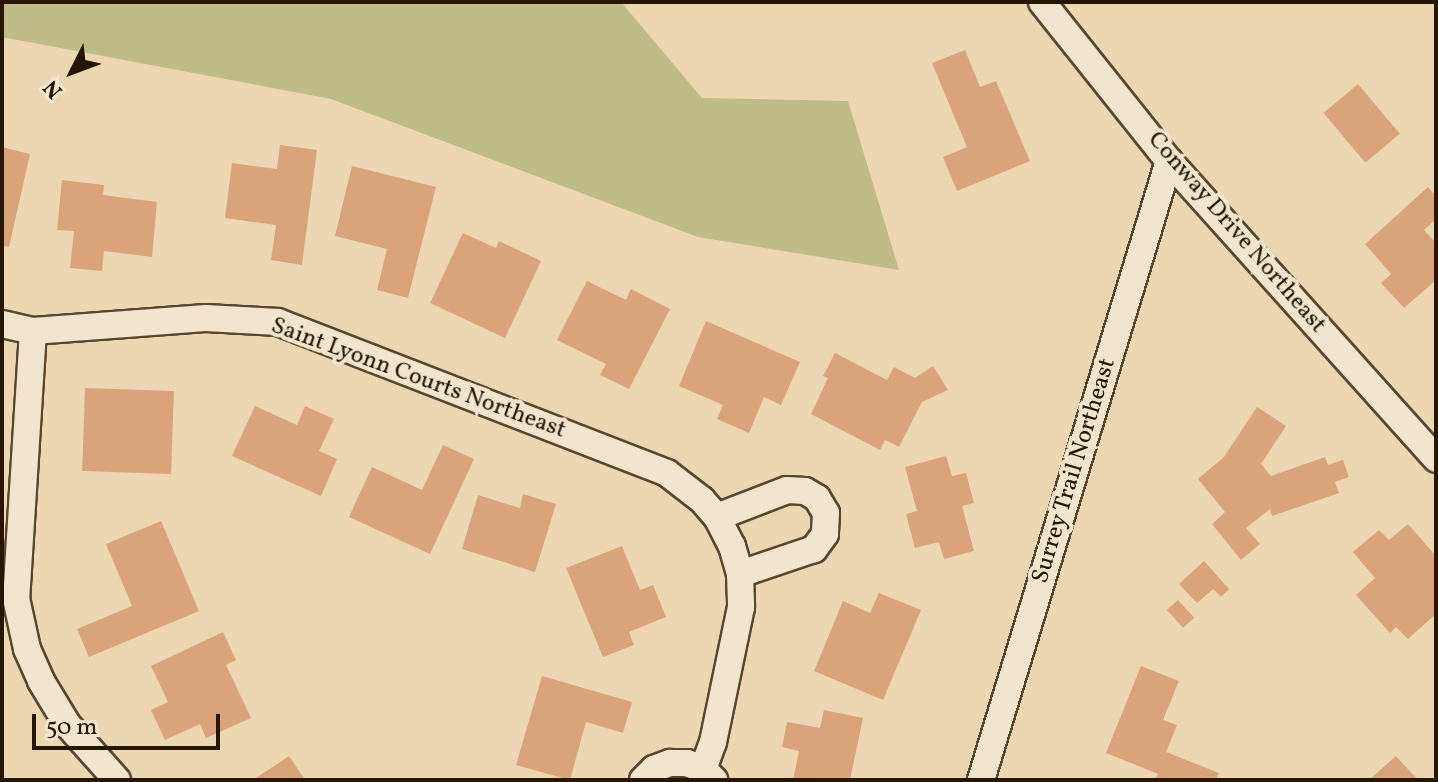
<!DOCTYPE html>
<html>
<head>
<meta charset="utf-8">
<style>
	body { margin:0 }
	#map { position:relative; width:1438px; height:782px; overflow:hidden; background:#ecd7b2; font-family:Vollkorn,serif }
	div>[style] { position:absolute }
	.green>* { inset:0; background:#bebc88 }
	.building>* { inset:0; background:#daa47b; transform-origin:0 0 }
	.roads { filter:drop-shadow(2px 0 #58462e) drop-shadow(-2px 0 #58462e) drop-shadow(0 2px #58462e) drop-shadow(0 -2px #58462e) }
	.street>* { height:26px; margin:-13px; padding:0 13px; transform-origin:13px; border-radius:13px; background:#f3e5cd }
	span { translate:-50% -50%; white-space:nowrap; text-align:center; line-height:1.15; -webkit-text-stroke:8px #f3e5cd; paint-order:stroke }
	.street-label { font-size:24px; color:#261502 }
	.frame { position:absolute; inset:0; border:4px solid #261502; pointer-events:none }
	.north { position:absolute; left:32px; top:32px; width:80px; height:80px; -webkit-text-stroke:6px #f3e5cd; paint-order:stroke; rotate:228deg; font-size:22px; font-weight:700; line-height:32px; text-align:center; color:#261502 }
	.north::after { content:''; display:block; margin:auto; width:28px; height:36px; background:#261502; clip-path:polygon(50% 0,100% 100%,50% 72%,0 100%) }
	.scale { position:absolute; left:32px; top:714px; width:188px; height:36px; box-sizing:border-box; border:4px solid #261502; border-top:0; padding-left:10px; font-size:24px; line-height:28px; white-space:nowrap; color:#261502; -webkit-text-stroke:6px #f3e5cd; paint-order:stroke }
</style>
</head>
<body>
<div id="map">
	<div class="green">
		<i style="clip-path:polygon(2px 2px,621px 2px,702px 98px,848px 101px,899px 270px,698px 237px,331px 99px,2px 37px)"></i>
	</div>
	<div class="building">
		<i style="clip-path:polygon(965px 50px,980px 87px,996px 81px,1030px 161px,957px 191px,943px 157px,967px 147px,932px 63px)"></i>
		<i style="left:1358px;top:84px;width:65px;height:45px;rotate:50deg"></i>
		<i style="clip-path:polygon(280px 145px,317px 150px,302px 265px,271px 260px,276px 225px,225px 218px,232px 163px,277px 169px)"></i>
		<i style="clip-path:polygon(2px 147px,30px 154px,9px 247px,2px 245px)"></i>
		<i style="clip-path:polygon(352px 166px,436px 187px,408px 298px,377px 290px,387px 249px,335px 236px)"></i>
		<i style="clip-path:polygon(62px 180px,104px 185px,103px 195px,157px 202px,152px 257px,104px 251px,102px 271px,70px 268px,74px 231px,57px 230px)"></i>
		<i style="clip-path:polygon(1428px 187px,1436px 196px,1436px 219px,1424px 230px,1436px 243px,1436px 280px,1404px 308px,1381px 283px,1391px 274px,1365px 244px)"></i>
		<i style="clip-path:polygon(463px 233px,496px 248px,499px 241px,541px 261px,505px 338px,430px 303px)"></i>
		<i style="clip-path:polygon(587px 281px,626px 300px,631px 289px,670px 309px,629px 389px,600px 375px,606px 364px,557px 340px)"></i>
		<i style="clip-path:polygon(706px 321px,800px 362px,781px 405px,764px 397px,749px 433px,717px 419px,723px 405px,679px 386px)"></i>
		<i style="clip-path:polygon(835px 353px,887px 380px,894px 367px,915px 378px,933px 366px,948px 390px,922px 402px,899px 447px,885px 440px,880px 450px,811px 414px,828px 378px,823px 376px)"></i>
		<i style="left:85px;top:388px;width:89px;height:83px;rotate:2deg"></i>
		<i style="clip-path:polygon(255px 406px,297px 425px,305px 406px,334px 419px,319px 451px,337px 459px,321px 496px,232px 456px)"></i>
		<i style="clip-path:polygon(1257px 407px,1286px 426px,1261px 464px,1271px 476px,1325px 457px,1328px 465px,1343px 460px,1349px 477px,1335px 482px,1339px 493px,1272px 516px,1270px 509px,1246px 528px,1260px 544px,1241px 560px,1212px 524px,1225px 512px,1198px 479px,1224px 457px)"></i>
		<i style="clip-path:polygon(443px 445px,474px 459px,430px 554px,349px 517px,372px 467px,422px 490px)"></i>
		<i style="clip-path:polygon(946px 456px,952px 476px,966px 473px,974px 503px,962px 506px,974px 551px,944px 559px,939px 542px,915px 548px,906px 514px,917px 511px,905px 467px)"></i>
		<i style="clip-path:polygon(523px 494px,556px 504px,535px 572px,462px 549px,478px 495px,520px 508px)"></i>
		<i style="clip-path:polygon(161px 521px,199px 611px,89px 657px,77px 629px,132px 606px,106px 544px)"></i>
		<i style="clip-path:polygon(1408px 524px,1436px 556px,1436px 614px,1408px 639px,1396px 627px,1390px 633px,1356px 595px,1375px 578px,1353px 552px,1379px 530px,1389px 540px)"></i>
		<i style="clip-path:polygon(622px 546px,640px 590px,653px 585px,666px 617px,629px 632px,634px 645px,603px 657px,566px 568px)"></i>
		<i style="clip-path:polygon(1204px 561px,1229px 589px,1221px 597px,1213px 589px,1197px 603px,1179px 584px)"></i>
		<i style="clip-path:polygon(879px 593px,921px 610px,883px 700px,814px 671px,843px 601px,870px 613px)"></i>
		<i style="left:1178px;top:600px;width:24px;height:15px;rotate:48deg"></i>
		<i style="clip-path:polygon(223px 632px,236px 660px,226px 665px,251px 718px,206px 738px,200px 724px,165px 740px,151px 710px,168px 702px,151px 666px)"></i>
		<i style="clip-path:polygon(1141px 666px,1179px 681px,1163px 720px,1177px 725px,1166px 752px,1219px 773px,1216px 780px,1155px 780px,1158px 774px,1106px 753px)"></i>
		<i style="clip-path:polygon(542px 676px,632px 702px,623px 733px,586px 722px,570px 780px,516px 765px)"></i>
		<i style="clip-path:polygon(824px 710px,863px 718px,850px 780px,793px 780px,799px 751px,782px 747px,787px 722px,820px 728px)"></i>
		<i style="clip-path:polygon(289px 756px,305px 780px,253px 780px)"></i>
		<i style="clip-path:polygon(1396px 756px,1418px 780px,1369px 780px)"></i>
	</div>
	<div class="roads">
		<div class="street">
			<i style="left:1042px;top:2px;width:203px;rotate:51.4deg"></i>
			<i style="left:1169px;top:161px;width:400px;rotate:48.1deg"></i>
			<i style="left:2px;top:324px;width:32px;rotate:13deg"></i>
			<i style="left:33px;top:331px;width:173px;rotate:-4.3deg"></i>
			<i style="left:206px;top:318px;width:72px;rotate:3.2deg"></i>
			<i style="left:278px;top:322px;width:417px;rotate:21.2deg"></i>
			<i style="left:667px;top:473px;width:44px;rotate:37.6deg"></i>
			<i style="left:702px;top:500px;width:23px;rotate:49deg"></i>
			<i style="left:717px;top:517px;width:33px;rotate:63deg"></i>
			<i style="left:732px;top:546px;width:29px;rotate:74deg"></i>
			<i style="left:740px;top:574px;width:33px;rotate:88deg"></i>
			<i style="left:741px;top:607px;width:138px;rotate:101.7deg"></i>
			<i style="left:713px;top:742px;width:29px;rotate:110deg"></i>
			<i style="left:33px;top:331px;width:268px;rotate:93.6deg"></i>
			<i style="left:16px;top:598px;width:52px;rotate:77.8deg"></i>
			<i style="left:27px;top:649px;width:35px;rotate:66deg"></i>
			<i style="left:41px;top:681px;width:50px;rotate:58.8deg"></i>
			<i style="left:67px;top:724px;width:75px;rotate:48.2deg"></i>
			<i style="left:717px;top:517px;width:75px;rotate:-21.1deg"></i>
			<i style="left:787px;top:490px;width:18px;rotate:3deg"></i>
			<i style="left:805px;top:491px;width:14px;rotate:30deg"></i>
			<i style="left:817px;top:498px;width:17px;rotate:59deg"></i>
			<i style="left:826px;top:513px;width:21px;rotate:93deg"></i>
			<i style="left:825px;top:534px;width:19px;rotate:126deg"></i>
			<i style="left:814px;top:549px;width:78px;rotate:161.3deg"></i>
			<i style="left:643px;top:780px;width:16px;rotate:-45deg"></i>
			<i style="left:654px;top:769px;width:17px;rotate:-21deg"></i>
			<i style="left:670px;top:763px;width:17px"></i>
			<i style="left:687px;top:763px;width:17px;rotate:21deg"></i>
			<i style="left:703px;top:769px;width:16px;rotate:45deg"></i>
			<i style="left:981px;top:780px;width:647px;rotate:-73.11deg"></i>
		</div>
	</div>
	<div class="street-label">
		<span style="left:1236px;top:233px;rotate:49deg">Conway Drive Northeast</span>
		<span style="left:418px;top:379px;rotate:20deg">Saint Lyonn Courts Northeast</span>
		<span style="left:1075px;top:471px;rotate:-73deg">Surrey Trail Northeast</span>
	</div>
	<div class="frame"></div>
	<div class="north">N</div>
	<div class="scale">50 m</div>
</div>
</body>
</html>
